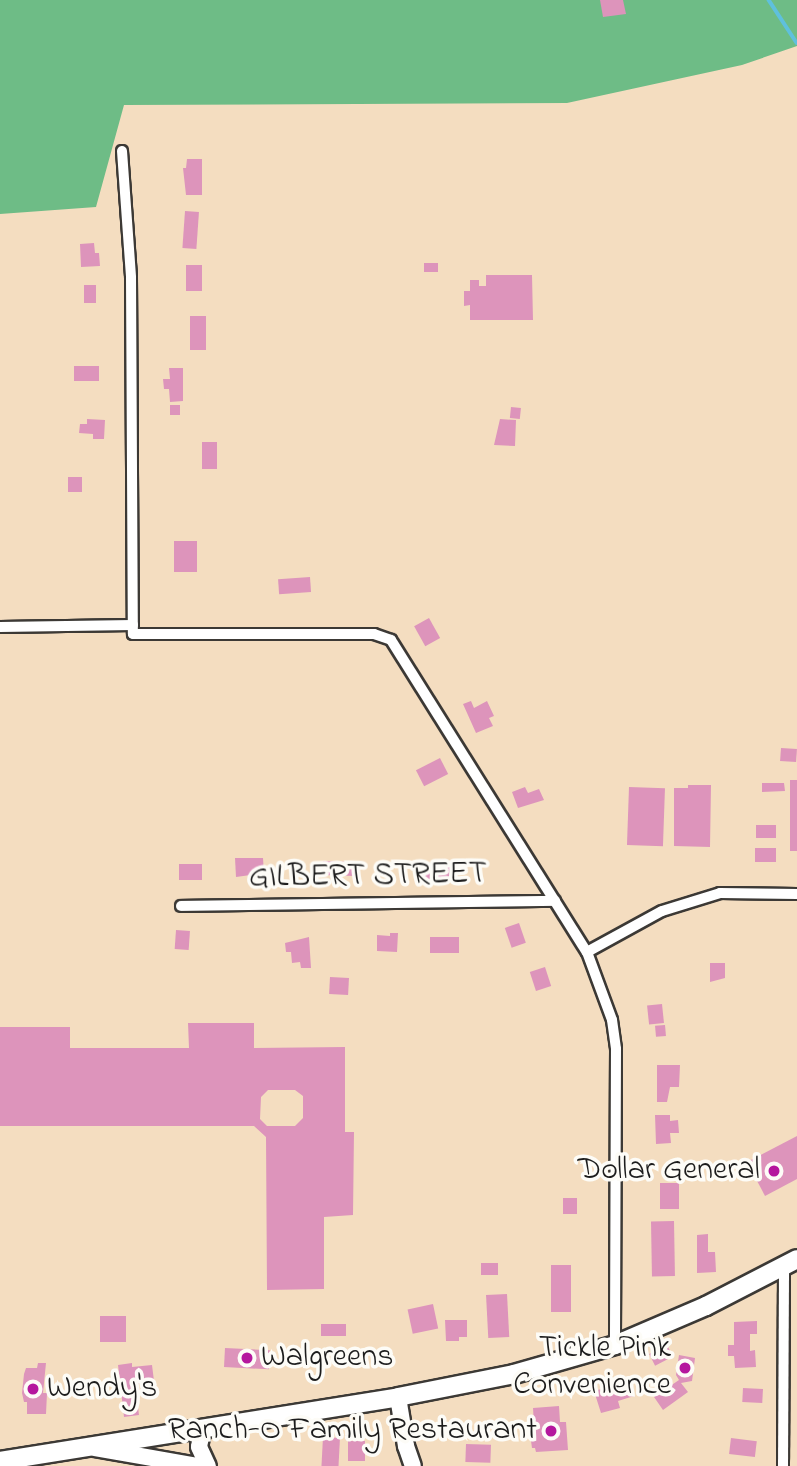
<!DOCTYPE html>
<html>
<head>
<meta charset="utf-8">
<style>
	body { margin:0 }
	#map { position:relative; width:797px; height:1466px; overflow:hidden; background:#f4ddc0; font-family:"Indie Flower",sans-serif }
	div>[style] { position:absolute }
	.forest>* { inset:0; background:#6ebc86 }
	.stream>* { height:3.5px; margin:-1.75px; padding:0 1.75px; transform-origin:1.75px; border-radius:1.75px; background:#5fc0dd }
	.building>* { inset:0; background:#dd94bb; transform-origin:0 0 }
	.roads { filter:drop-shadow(2px 0 #3c3935) drop-shadow(-2px 0 #3c3935) drop-shadow(0 2px #3c3935) drop-shadow(0 -2px #3c3935) }
	.minor>* { height:10px; margin:-5px; padding:0 5px; transform-origin:5px; border-radius:5px; background:#fff }
	.secondary>* { height:16px; margin:-8px; padding:0 8px; transform-origin:8px; border-radius:8px; background:#fff }
	.primary>* { height:18px; margin:-9px; padding:0 9px; transform-origin:9px; border-radius:9px; background:#fff }
	.dots>* { width:19px; height:19px; translate:-50% -50%; box-sizing:border-box; border:4px solid #fdfcf7; border-radius:50% }
	span { translate:-50% -50%; white-space:nowrap; text-align:center; line-height:1.15; -webkit-text-stroke:7px #fdfcf7; paint-order:stroke }
	.street-label { font-size:32px; color:#1c1c1c }
	.poi-label { font-size:32px; color:#1c1c1c }
	.right { translate:-100% -50%; text-align:right }
	.left { translate:0 -50%; text-align:left }
</style>
</head>
<body>
<div id="map">
	<div class="forest">
		<i style="clip-path:polygon(0 0,797px 0,797px 46px,742px 65px,567px 103px,124px 105px,96px 207px,0 214px)"></i>
	</div>
	<div class="stream">
		<i style="left:769px;top:0;width:51px;rotate:56.9deg"></i>
	</div>
	<div class="building">
		<i style="clip-path:polygon(600px 0,623px 0,626px 14px,603px 17px)"></i>
		<i style="clip-path:polygon(187px 159px,202px 159px,202px 195px,186px 195px,183px 168px,186px 168px)"></i>
		<i style="left:185px;top:211px;width:14px;height:37px;rotate:4deg"></i>
		<i style="clip-path:polygon(94px 243px,95px 253px,99px 253px,100px 266px,81px 267px,80px 244px)"></i>
		<i style="left:424px;top:263px;width:14px;height:9px"></i>
		<i style="left:186px;top:265px;width:16px;height:26px"></i>
		<i style="clip-path:polygon(486px 275px,532px 275px,533px 320px,470px 320px,470px 305px,464px 306px,464px 291px,470px 291px,470px 280px,479px 280px,479px 286px,486px 286px)"></i>
		<i style="left:84px;top:285px;width:12px;height:18px"></i>
		<i style="left:190px;top:316px;width:16px;height:34px"></i>
		<i style="left:74px;top:366px;width:25px;height:15px"></i>
		<i style="clip-path:polygon(169px 368px,183px 368px,183px 401px,170px 402px,169px 389px,164px 389px,163px 379px,170px 379px)"></i>
		<i style="left:170px;top:405px;width:10px;height:10px"></i>
		<i style="left:511px;top:407px;width:10px;height:11px;rotate:6deg"></i>
		<i style="clip-path:polygon(87px 419px,105px 420px,104px 439px,93px 439px,93px 434px,79px 433px,80px 424px,87px 424px)"></i>
		<i style="clip-path:polygon(500px 419px,516px 420px,515px 446px,494px 445px)"></i>
		<i style="left:202px;top:442px;width:15px;height:27px"></i>
		<i style="left:68px;top:477px;width:14px;height:15px"></i>
		<i style="left:174px;top:541px;width:23px;height:31px"></i>
		<i style="left:310px;top:577px;width:15px;height:32px;rotate:86deg"></i>
		<i style="left:429px;top:618px;width:23px;height:17px;rotate:61deg"></i>
		<i style="clip-path:polygon(471px 701px,474px 708px,487px 701px,494px 716px,489px 718px,493px 726px,476px 733px,463px 704px)"></i>
		<i style="left:781px;top:748px;width:16px;height:13px;rotate:4deg"></i>
		<i style="left:440px;top:758px;width:18px;height:27px;rotate:63deg"></i>
		<i style="left:790px;top:780px;width:7px;height:71px"></i>
		<i style="clip-path:polygon(762px 783px,784px 783px,785px 791px,762px 792px)"></i>
		<i style="clip-path:polygon(688px 785px,711px 785px,710px 847px,674px 846px,674px 788px,688px 788px)"></i>
		<i style="clip-path:polygon(525px 787px,528px 793px,539px 789px,544px 800px,518px 808px,512px 792px)"></i>
		<i style="left:629px;top:787px;width:36px;height:58px;rotate:2deg"></i>
		<i style="left:776px;top:825px;width:13px;height:20px;rotate:90deg"></i>
		<i style="left:755px;top:848px;width:21px;height:14px"></i>
		<i style="clip-path:polygon(235px 858px,263px 858px,264px 873px,236px 877px)"></i>
		<i style="left:323px;top:861px;width:32px;height:14px;rotate:2deg"></i>
		<i style="left:179px;top:864px;width:23px;height:16px"></i>
		<i style="clip-path:polygon(450px 864px,450px 881px,435px 882px,435px 871px,431px 871px,431px 865px)"></i>
		<i style="left:422px;top:868px;width:8px;height:11px"></i>
		<i style="left:519px;top:923px;width:21px;height:15px;rotate:71deg"></i>
		<i style="left:176px;top:930px;width:14px;height:19px;rotate:4deg"></i>
		<i style="clip-path:polygon(390px 933px,398px 933px,397px 952px,377px 951px,377px 935px,390px 936px)"></i>
		<i style="clip-path:polygon(309px 937px,311px 968px,301px 968px,300px 962px,292px 963px,291px 952px,286px 952px,285px 943px)"></i>
		<i style="left:430px;top:937px;width:29px;height:16px"></i>
		<i style="clip-path:polygon(710px 963px,725px 963px,725px 978px,710px 982px)"></i>
		<i style="left:545px;top:967px;width:20px;height:16px;rotate:72deg"></i>
		<i style="left:330px;top:977px;width:19px;height:17px;rotate:3deg"></i>
		<i style="left:662px;top:1004px;width:19px;height:15px;rotate:84deg"></i>
		<i style="clip-path:polygon(evenodd,188px 1023px,254px 1023px,254px 1048px,345px 1047px,345px 1132px,354px 1132px,353px 1215px,324px 1217px,324px 1289px,267px 1290px,266px 1137px,254px 1126px,0 1126px,0 1027px,70px 1027px,70px 1048px,189px 1048px,188px 1023px,268px 1090px,295px 1090px,303px 1096px,303px 1118px,295px 1126px,267px 1126px,260px 1119px,261px 1097px,268px 1090px)"></i>
		<i style="left:665px;top:1025px;width:11px;height:10px;rotate:85deg"></i>
		<i style="clip-path:polygon(657px 1065px,680px 1065px,679px 1087px,670px 1087px,667px 1102px,657px 1102px)"></i>
		<i style="clip-path:polygon(655px 1115px,670px 1115px,670px 1121px,678px 1120px,679px 1133px,670px 1133px,671px 1143px,656px 1144px)"></i>
		<i style="clip-path:polygon(797px 1136px,797px 1179px,765px 1196px,747px 1162px)"></i>
		<i style="left:660px;top:1183px;width:19px;height:26px"></i>
		<i style="left:563px;top:1198px;width:14px;height:16px"></i>
		<i style="left:674px;top:1221px;width:55px;height:23px;rotate:89deg"></i>
		<i style="clip-path:polygon(708px 1234px,708px 1252px,715px 1252px,716px 1272px,697px 1273px,697px 1235px)"></i>
		<i style="left:481px;top:1263px;width:17px;height:12px"></i>
		<i style="left:551px;top:1265px;width:20px;height:47px"></i>
		<i style="left:507px;top:1294px;width:43px;height:21px;rotate:87deg"></i>
		<i style="left:433px;top:1304px;width:25px;height:26px;rotate:78deg"></i>
		<i style="left:100px;top:1316px;width:26px;height:26px"></i>
		<i style="clip-path:polygon(445px 1320px,467px 1320px,467px 1337px,459px 1337px,459px 1341px,446px 1341px)"></i>
		<i style="clip-path:polygon(757px 1321px,757px 1334px,750px 1334px,750px 1351px,755px 1350px,756px 1367px,735px 1368px,734px 1356px,728px 1356px,728px 1345px,734px 1345px,734px 1322px)"></i>
		<i style="left:321px;top:1324px;width:25px;height:12px"></i>
		<i style="left:667px;top:1345px;width:13px;height:20px;rotate:63deg"></i>
		<i style="left:225px;top:1348px;width:45px;height:19px;rotate:3deg"></i>
		<i style="clip-path:polygon(679px 1355px,695px 1358px,692px 1381px,681px 1383px,688px 1392px,663px 1410px,654px 1397px,679px 1380px,676px 1375px)"></i>
		<i style="clip-path:polygon(38px 1363px,46px 1363px,43px 1393px,47px 1393px,46px 1414px,27px 1414px,27px 1402px,24px 1402px,22px 1393px,24px 1374px,26px 1368px,37px 1368px)"></i>
		<i style="clip-path:polygon(132px 1363px,132px 1367px,152px 1365px,154px 1381px,135px 1384px,139px 1415px,124px 1417px,118px 1365px)"></i>
		<i style="clip-path:polygon(631px 1385px,634px 1396px,618px 1401px,620px 1408px,601px 1413px,594px 1391px,613px 1386px,614px 1390px)"></i>
		<i style="left:743px;top:1388px;width:20px;height:14px;rotate:3deg"></i>
		<i style="clip-path:polygon(559px 1406px,560px 1422px,566px 1422px,568px 1450px,536px 1452px,535px 1448px,532px 1448px,531px 1441px,535px 1441px,533px 1408px)"></i>
		<i style="left:323px;top:1437px;width:17px;height:29px;rotate:3deg"></i>
		<i style="left:731px;top:1438px;width:26px;height:16px;rotate:7deg"></i>
		<i style="left:348px;top:1441px;width:17px;height:20px"></i>
		<i style="left:466px;top:1444px;width:25px;height:18px;rotate:2deg"></i>
	</div>
	<div class="roads">
		<div class="minor">
			<i style="left:122px;top:151px;width:127px;rotate:85.9deg"></i>
			<i style="left:131px;top:278px;width:356px;rotate:89.7deg"></i>
			<i style="left:133px;top:634px;width:241px"></i>
			<i style="left:374px;top:634px;width:18px;rotate:19deg"></i>
			<i style="left:391px;top:640px;width:368px;rotate:57.9deg"></i>
			<i style="left:587px;top:952px;width:72px;rotate:69.8deg"></i>
			<i style="left:612px;top:1020px;width:29px;rotate:82deg"></i>
			<i style="left:616px;top:1049px;width:296px;rotate:90.2deg"></i>
			<i style="left:0;top:627px;width:133px;rotate:-0.9deg"></i>
			<i style="left:181px;top:906px;width:374px;rotate:-0.8deg"></i>
			<i style="left:587px;top:952px;width:85px;rotate:-28.7deg"></i>
			<i style="left:662px;top:911px;width:61px;rotate:-17.2deg"></i>
			<i style="left:720px;top:893px;width:77px;rotate:0.7deg"></i>
			<i style="left:783px;top:1466px;width:201px;rotate:-89.7deg"></i>
		</div>
		<div class="secondary">
			<i style="left:398px;top:1397px;width:50px;rotate:80.7deg"></i>
			<i style="left:406px;top:1446px;width:21px;rotate:71deg"></i>
			<i style="left:203px;top:1429px;width:18px;rotate:103deg"></i>
			<i style="left:199px;top:1447px;width:21px;rotate:65deg"></i>
			<i style="left:95px;top:1448px;width:105px;rotate:9.9deg"></i>
		</div>
		<div class="primary">
			<i style="left:0;top:1461px;width:403px;rotate:-9.1deg"></i>
			<i style="left:398px;top:1397px;width:118px;rotate:-11.2deg"></i>
			<i style="left:514px;top:1374px;width:105px;rotate:-16deg"></i>
			<i style="left:615px;top:1345px;width:99px;rotate:-23.2deg"></i>
			<i style="left:706px;top:1306px;width:102px;rotate:-27.3deg"></i>
		</div>
	</div>
	<div class="dots">
		<i style="left:774px;top:1171px;background:#b5179e"></i>
		<i style="left:247px;top:1358px;background:#b5179e"></i>
		<i style="left:685px;top:1368px;background:#b5179e"></i>
		<i style="left:33px;top:1389px;background:#b5179e"></i>
		<i style="left:551px;top:1431px;background:#b5179e"></i>
	</div>
	<div class="street-label">
		<span style="left:368px;top:877px;rotate:-1deg">GILBERT STREET</span>
	</div>
	<div class="poi-label">
		<span class="right" style="left:760px;top:1171px">Dollar General</span>
		<span class="right" style="left:671px;top:1368px">Tickle Pink<br>Convenience</span>
		<span class="left" style="left:261px;top:1358px">Walgreens</span>
		<span class="left" style="left:47px;top:1389px">Wendy's</span>
		<span class="right" style="left:537px;top:1431px">Ranch-O Family Restaurant</span>
	</div>
</div>
</body>
</html>
